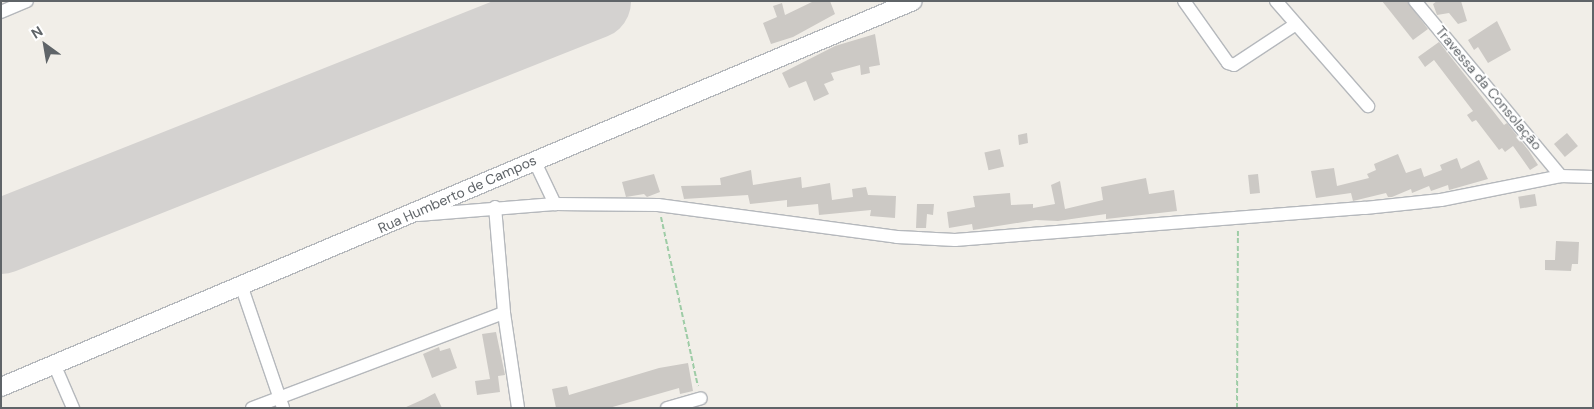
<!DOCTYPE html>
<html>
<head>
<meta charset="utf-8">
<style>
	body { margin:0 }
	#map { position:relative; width:1594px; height:409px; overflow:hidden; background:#f1eee8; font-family:"DM Sans",sans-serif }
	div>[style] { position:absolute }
	.runway>* { height:75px; margin:-37.5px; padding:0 37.5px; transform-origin:37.5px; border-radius:37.5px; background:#d4d2d0 }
	.building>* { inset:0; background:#ccc9c5; transform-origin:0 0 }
	.path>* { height:2px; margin-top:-1px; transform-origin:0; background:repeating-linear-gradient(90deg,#9ecca6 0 5px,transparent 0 7.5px) }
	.roads { filter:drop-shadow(1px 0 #b5b8bc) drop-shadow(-1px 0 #b5b8bc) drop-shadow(0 1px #b5b8bc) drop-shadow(0 -1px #b5b8bc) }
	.street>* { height:12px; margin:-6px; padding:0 6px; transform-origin:6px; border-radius:6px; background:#fff }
	.secondary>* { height:18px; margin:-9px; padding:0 9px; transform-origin:9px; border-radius:9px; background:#fff }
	span { translate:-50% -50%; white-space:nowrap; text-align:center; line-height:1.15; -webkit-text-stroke:4px #fff; paint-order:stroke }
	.street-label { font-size:14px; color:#5f6468 }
	.frame { position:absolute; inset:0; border:2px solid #5f6468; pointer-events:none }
	.north { position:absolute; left:20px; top:20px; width:50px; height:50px; -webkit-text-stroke:4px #fff; paint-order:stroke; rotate:328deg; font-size:14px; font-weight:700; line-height:20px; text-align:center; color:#5f6468 }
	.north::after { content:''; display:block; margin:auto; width:18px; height:22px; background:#5f6468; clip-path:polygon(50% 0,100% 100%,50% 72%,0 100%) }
</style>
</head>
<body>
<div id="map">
	<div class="runway">
		<i style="left:1px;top:236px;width:637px;rotate:-21.65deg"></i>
	</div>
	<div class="building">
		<i style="clip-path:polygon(814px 1px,830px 1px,835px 14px,793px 37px,771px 44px,763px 23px,777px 17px,773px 6px,782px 3px,785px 15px)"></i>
		<i style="clip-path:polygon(1382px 1px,1407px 1px,1428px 29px,1413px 40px)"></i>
		<i style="clip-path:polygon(1437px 1px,1461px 1px,1467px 21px,1458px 24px,1449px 13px,1437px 15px,1433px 4px)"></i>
		<i style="clip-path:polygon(1497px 21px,1511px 50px,1488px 63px,1478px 47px,1474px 50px,1468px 40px)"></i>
		<i style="clip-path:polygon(875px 34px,880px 65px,869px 67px,870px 73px,861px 75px,860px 65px,831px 73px,834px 80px,824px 84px,829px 94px,814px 101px,806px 81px,789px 88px,782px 73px,835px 46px)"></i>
		<i style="clip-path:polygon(1439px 42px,1504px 125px,1507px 123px,1529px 151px,1538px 165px,1530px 170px,1513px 146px,1505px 152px,1502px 148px,1499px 150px,1476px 120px,1472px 122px,1467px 115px,1473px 111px,1434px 60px,1425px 67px,1418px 57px)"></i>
		<i style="clip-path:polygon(1027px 133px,1028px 143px,1019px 145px,1018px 135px)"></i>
		<i style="left:1567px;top:133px;width:17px;height:17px;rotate:50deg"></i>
		<i style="left:1000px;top:149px;width:18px;height:16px;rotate:77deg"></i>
		<i style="clip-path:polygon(1398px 154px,1406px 173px,1421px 168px,1424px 177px,1442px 170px,1440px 165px,1457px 158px,1461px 169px,1479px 160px,1488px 179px,1449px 190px,1448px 185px,1431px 191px,1429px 186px,1412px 193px,1411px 189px,1392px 197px,1388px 197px,1386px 193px,1353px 201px,1351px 193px,1316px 198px,1311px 171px,1334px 168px,1337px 186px,1369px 178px,1367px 174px,1376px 170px,1374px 164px)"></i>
		<i style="clip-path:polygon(751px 170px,753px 185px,801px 177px,802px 188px,830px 183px,832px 200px,853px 197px,852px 189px,866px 187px,868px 195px,896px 196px,895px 218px,870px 216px,871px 210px,819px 215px,818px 204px,787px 207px,787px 200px,750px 204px,748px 195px,684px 199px,681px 186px,721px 185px,720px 178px)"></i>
		<i style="clip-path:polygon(654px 174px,660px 192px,647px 197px,644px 194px,626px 197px,622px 182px)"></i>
		<i style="left:1258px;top:174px;width:19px;height:10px;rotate:84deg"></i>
		<i style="clip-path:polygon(1146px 178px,1149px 194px,1174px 190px,1177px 211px,1106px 219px,1106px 214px,1058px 221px,1036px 220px,973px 230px,972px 224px,949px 228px,947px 212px,975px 207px,973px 196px,1010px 193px,1011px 205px,1033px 204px,1033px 208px,1055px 204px,1051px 185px,1060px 181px,1065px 209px,1103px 200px,1101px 187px)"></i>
		<i style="left:1535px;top:194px;width:12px;height:17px;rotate:81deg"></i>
		<i style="clip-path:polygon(917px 204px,934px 204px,933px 215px,927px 214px,926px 228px,916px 228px)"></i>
		<i style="clip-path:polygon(1556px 241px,1579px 242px,1578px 264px,1572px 264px,1571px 271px,1545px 270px,1545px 260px,1555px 260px)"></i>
		<i style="clip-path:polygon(496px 332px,505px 375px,498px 376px,500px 392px,477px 395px,475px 381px,490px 379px,482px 334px)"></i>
		<i style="clip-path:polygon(439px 347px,440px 351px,450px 348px,457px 368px,432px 378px,423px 354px)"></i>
		<i style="clip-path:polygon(688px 363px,693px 391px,680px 394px,679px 388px,609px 408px,556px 408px,552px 389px,567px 386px,569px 395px,659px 368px)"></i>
		<i style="clip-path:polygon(435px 393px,442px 408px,404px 408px,424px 399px)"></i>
	</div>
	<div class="path">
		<i style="left:661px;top:217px;width:173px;rotate:77.7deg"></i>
		<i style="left:1237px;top:408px;width:178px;rotate:-89.7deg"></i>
	</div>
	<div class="roads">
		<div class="street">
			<i style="left:1184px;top:1px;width:76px;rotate:54.6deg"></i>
			<i style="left:1228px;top:63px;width:6px;rotate:18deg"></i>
			<i style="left:1234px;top:65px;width:74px;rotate:-33.5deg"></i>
			<i style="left:1276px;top:1px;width:140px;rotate:48.8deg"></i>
			<i style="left:1415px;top:1px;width:228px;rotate:50.2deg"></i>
			<i style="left:1px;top:12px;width:28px;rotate:-23deg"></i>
			<i style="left:534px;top:160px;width:49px;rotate:64.5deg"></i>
			<i style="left:495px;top:207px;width:106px;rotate:85.1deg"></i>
			<i style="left:504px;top:313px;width:96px;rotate:81.6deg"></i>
			<i style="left:418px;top:215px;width:137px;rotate:-4.6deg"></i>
			<i style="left:555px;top:204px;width:103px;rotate:0.6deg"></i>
			<i style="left:658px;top:205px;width:241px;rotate:7.6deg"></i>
			<i style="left:897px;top:237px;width:58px;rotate:3deg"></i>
			<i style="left:955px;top:240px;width:411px;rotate:-4.5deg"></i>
			<i style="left:1365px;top:208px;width:76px;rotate:-6deg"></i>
			<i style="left:1441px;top:200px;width:122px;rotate:-11.3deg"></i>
			<i style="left:1561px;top:176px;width:32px;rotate:2deg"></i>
			<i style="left:241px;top:285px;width:130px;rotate:71.1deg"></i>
			<i style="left:54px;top:364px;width:48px;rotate:66.6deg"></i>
			<i style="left:252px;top:408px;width:269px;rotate:-20.7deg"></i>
			<i style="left:667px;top:408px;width:35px;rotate:-16deg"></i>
		</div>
		<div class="secondary">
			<i style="left:1px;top:387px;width:990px;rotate:-22.94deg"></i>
		</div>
	</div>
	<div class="street-label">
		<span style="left:1489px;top:88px;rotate:50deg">Travessa da Consolação</span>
		<span style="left:457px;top:194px;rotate:-24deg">Rua Humberto de Campos</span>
	</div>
	<div class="frame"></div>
	<div class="north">N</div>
</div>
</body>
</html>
